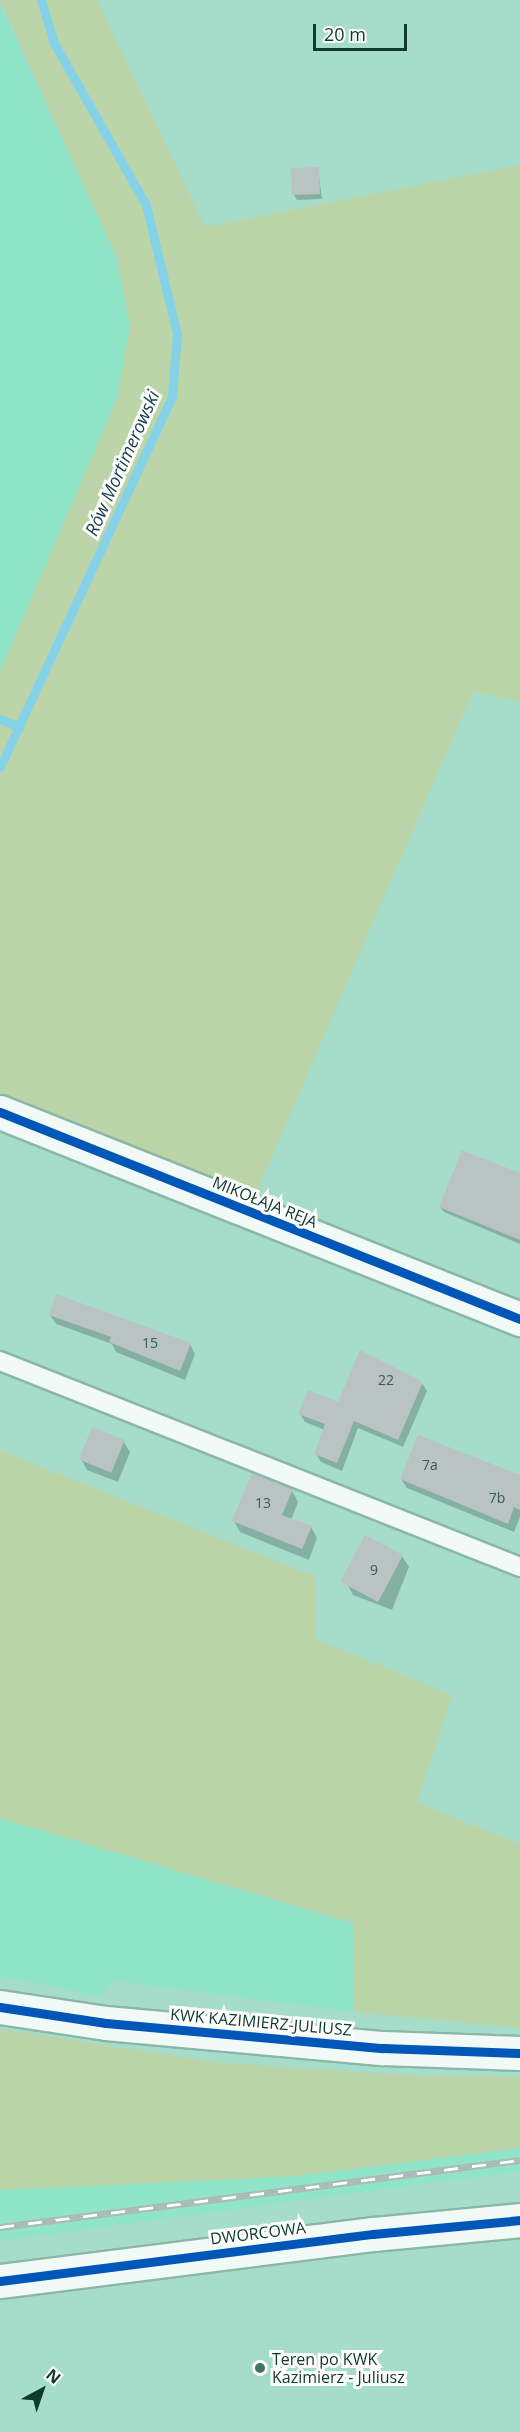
<!DOCTYPE html>
<html>
<head>
<meta charset="utf-8">
<style>
	body { margin:0 }
	#map { position:relative; width:520px; height:2432px; overflow:hidden; background:#a6ddca; font-family:"Open Sans",sans-serif }
	div>[style] { position:absolute }
	.built>* { inset:0; background:#90e5c8 }
	.green>* { inset:0; background:#bbd5a8 }
	.shadow>* { inset:0; background:#0003 }
	.stream>* { height:9px; margin:-4.5px; padding:0 4.5px; transform-origin:4.5px; border-radius:4.5px; background:#85d2e8 }
	.building>* { inset:0; background:#b9c3c2; transform-origin:0 0 }
	.roads { filter:drop-shadow(2px 0 #8bb7a8) drop-shadow(-2px 0 #8bb7a8) drop-shadow(0 2px #8bb7a8) drop-shadow(0 -2px #8bb7a8) }
	.service>* { height:18px; margin:-9px; padding:0 9px; transform-origin:9px; border-radius:9px; background:#f2faf7 }
	.minor>* { height:33px; margin:-16.5px; padding:0 16.5px; transform-origin:16.5px; border-radius:16.5px; background:#f2faf7 }
	.tertiary>* { height:33px; margin:-16.5px; padding:0 16.5px; transform-origin:16.5px; border-radius:16.5px; background:#f2faf7 }
	.rail>* { height:7px; margin-top:-3.5px; transform-origin:0; background:repeating-linear-gradient(90deg,#fdfdfd 0 14px,#acbab6 0 28px); box-sizing:border-box; border-block:2px solid #acbab6 }
	.cycleway>* { height:9px; margin:-4.5px; padding:0 4.5px; transform-origin:4.5px; border-radius:4.5px; background:#0057b8 }
	.dots>* { width:16px; height:16px; translate:-50% -50%; box-sizing:border-box; border:3px solid #fdfdfd; border-radius:50% }
	span { translate:-50% -50%; white-space:nowrap; text-align:center; line-height:1.15; -webkit-text-stroke:6px #fdfdfd; paint-order:stroke }
	.number-label { font-size:14px; color:#395c52 }
	.number-label span { -webkit-text-stroke-width:0 }
	.street-label { font-size:16px; color:#0e3a2d }
	.poi-label { font-size:16px; color:#0e3a2d }
	.left { translate:0 -50%; text-align:left }
	.water-label { font-size:18px; color:#143a4b; font-style:italic }
	.north { position:absolute; left:12px; top:2360px; width:60px; height:60px; -webkit-text-stroke:4px #fdfdfd; paint-order:stroke; rotate:40deg; font-size:16px; font-weight:700; line-height:24px; text-align:center; color:#0e3a2d }
	.north::after { content:''; display:block; margin:auto; width:21px; height:27px; background:#0e3a2d; clip-path:polygon(50% 0,100% 100%,50% 72%,0 100%) }
	.scale { position:absolute; left:313px; top:24px; width:94px; height:27px; box-sizing:border-box; border:3px solid #0e3a2d; border-top:0; padding-left:8px; font-size:18px; line-height:21px; white-space:nowrap; color:#0e3a2d; -webkit-text-stroke:4px #fdfdfd; paint-order:stroke }
</style>
</head>
<body>
<div id="map">
	<div class="built">
		<i style="clip-path:polygon(0 5px,117px 259px,130px 326px,117px 399px,0 672px)"></i>
		<i style="clip-path:polygon(0 1818px,353px 1923px,354px 2012px,114px 1981px,99px 1996px,0 1976px)"></i>
		<i style="clip-path:polygon(520px 2148px,520px 2171px,0 2241px,0 2190px,296px 2176px)"></i>
	</div>
	<div class="green">
		<i style="clip-path:polygon(0 0,97px 0,205px 227px,520px 165px,520px 702px,473px 691px,255px 1196px,0 1093px,0 672px,117px 399px,130px 326px,117px 258px)"></i>
		<i style="clip-path:polygon(0 1450px,316px 1577px,315px 1639px,452px 1695px,417px 1802px,520px 1844px,520px 2028px,354px 2012px,353px 1923px,0 1818px)"></i>
		<i style="clip-path:polygon(0 2029px,223px 2063px,403px 2075px,520px 2077px,520px 2148px,296px 2176px,0 2190px)"></i>
	</div>
	<div class="shadow">
		<i style="clip-path:polygon(318px 168px,322px 199px,297px 200px,294px 195px)"></i>
		<i style="clip-path:polygon(520px 1176px,520px 1244px,444px 1212px,440px 1207px)"></i>
		<i style="clip-path:polygon(50px 1315px,190px 1344px,195px 1354px,185px 1380px,116px 1352px,112px 1344px,56px 1324px)"></i>
		<i style="clip-path:polygon(422px 1383px,427px 1391px,403px 1447px,358px 1428px,342px 1471px,321px 1462px,316px 1454px,325px 1430px,305px 1422px,300px 1414px)"></i>
		<i style="clip-path:polygon(123px 1441px,130px 1452px,118px 1482px,87px 1470px,81px 1459px)"></i>
		<i style="clip-path:polygon(520px 1478px,520px 1517px,514px 1532px,407px 1488px,401px 1479px)"></i>
		<i style="clip-path:polygon(292px 1491px,298px 1502px,291px 1520px,311px 1527px,317px 1538px,309px 1560px,240px 1532px,234px 1521px)"></i>
		<i style="clip-path:polygon(402px 1556px,409px 1567px,392px 1610px,353px 1595px,347px 1584px)"></i>
	</div>
	<div class="stream">
		<i style="left:0;top:719px;width:21px;rotate:23deg"></i>
		<i style="left:0;top:767px;width:409px;rotate:-65.1deg"></i>
		<i style="left:172px;top:396px;width:62px;rotate:-85.4deg"></i>
		<i style="left:177px;top:334px;width:133px;rotate:-103.5deg"></i>
		<i style="left:146px;top:205px;width:186px;rotate:-119.6deg"></i>
		<i style="left:54px;top:43px;width:45px;rotate:-106.8deg"></i>
	</div>
	<div class="building">
		<i style="left:319px;top:167px;width:27px;height:28px;rotate:88deg"></i>
		<i style="clip-path:polygon(462px 1150px,520px 1173px,520px 1240px,439px 1207px)"></i>
		<i style="clip-path:polygon(56px 1294px,191px 1343px,180px 1371px,109px 1342px,111px 1337px,49px 1315px)"></i>
		<i style="clip-path:polygon(360px 1350px,423px 1382px,398px 1440px,354px 1421px,337px 1463px,314px 1454px,325px 1424px,298px 1414px,308px 1390px,338px 1402px)"></i>
		<i style="left:92px;top:1427px;width:35px;height:35px;rotate:22deg"></i>
		<i style="clip-path:polygon(418px 1435px,520px 1475px,520px 1510px,514px 1507px,508px 1524px,400px 1479px)"></i>
		<i style="clip-path:polygon(252px 1473px,293px 1489px,282px 1515px,312px 1526px,302px 1549px,232px 1521px)"></i>
		<i style="left:365px;top:1535px;width:43px;height:53px;rotate:28deg"></i>
	</div>
	<div class="roads">
		<div class="service">
			<i style="left:0;top:1361px;width:559px;rotate:21.61deg"></i>
		</div>
		<div class="minor">
			<i style="left:0;top:1112px;width:560px;rotate:21.71deg"></i>
			<i style="left:0;top:2281px;width:376px;rotate:-7.2deg"></i>
			<i style="left:373px;top:2234px;width:148px;rotate:-5.4deg"></i>
		</div>
		<div class="tertiary">
			<i style="left:0;top:2007px;width:107px;rotate:8.6deg"></i>
			<i style="left:106px;top:2023px;width:278px;rotate:5.2deg"></i>
			<i style="left:383px;top:2048px;width:137px;rotate:2.1deg"></i>
		</div>
	</div>
	<div class="rail">
		<i style="left:0;top:2227px;width:524px;rotate:-7.34deg"></i>
	</div>
	<div class="cycleway">
		<i style="left:0;top:1112px;width:560px;rotate:21.71deg"></i>
		<i style="left:0;top:2007px;width:107px;rotate:8.6deg"></i>
		<i style="left:106px;top:2023px;width:278px;rotate:5.2deg"></i>
		<i style="left:383px;top:2048px;width:137px;rotate:2.1deg"></i>
		<i style="left:0;top:2281px;width:376px;rotate:-7.2deg"></i>
		<i style="left:373px;top:2234px;width:148px;rotate:-5.4deg"></i>
	</div>
	<div class="dots">
		<i style="left:260px;top:2368px;background:#437364"></i>
	</div>
	<div class="number-label">
		<span style="left:150px;top:1343px">15</span>
		<span style="left:386px;top:1380px">22</span>
		<span style="left:430px;top:1465px">7a</span>
		<span style="left:497px;top:1498px">7b</span>
		<span style="left:263px;top:1503px">13</span>
		<span style="left:374px;top:1570px">9</span>
	</div>
	<div class="street-label">
		<span style="left:265px;top:1202px;rotate:22deg">MIKOŁAJA REJA</span>
		<span style="left:261px;top:2022px;rotate:5deg">KWK KAZIMIERZ-JULIUSZ</span>
		<span style="left:258px;top:2233px;rotate:-7deg">DWORCOWA</span>
	</div>
	<div class="poi-label">
		<span class="left" style="left:272px;top:2368px">Teren po KWK<br>Kazimierz - Juliusz</span>
	</div>
	<div class="water-label">
		<span style="left:122px;top:463px;rotate:-66deg">Rów Mortimerowski</span>
	</div>
	<div class="north">N</div>
	<div class="scale">20 m</div>
</div>
</body>
</html>
